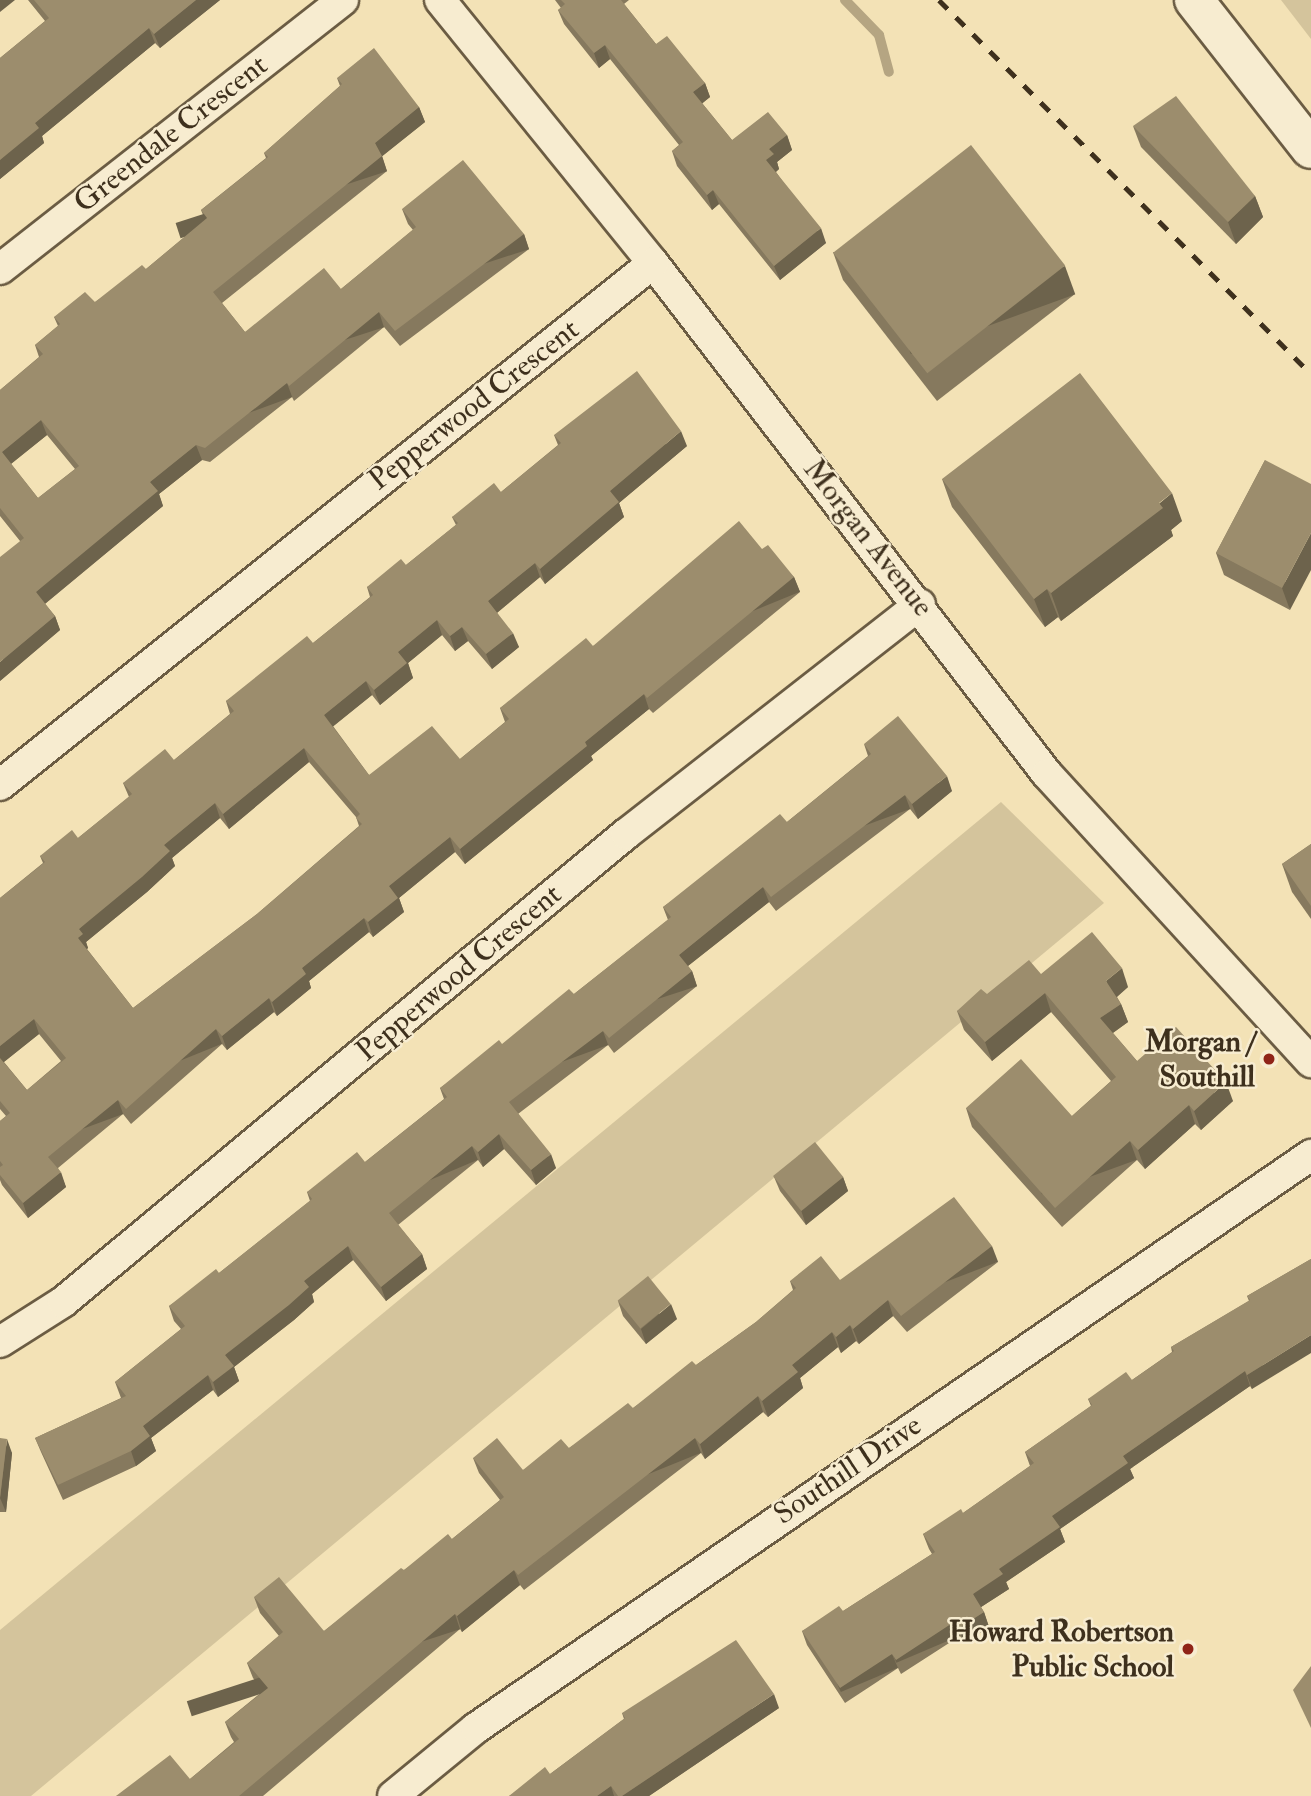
<!DOCTYPE html>
<html>
<head>
<meta charset="utf-8">
<style>
	body { margin:0 }
	#map { position:relative; width:1311px; height:1796px; overflow:hidden; background:#f3e2b6; font-family:"IM FELL Double Pica",serif }
	div>[style] { position:absolute }
	.green>* { inset:0; background:#d4c49c }
	.stream>* { height:10px; margin:-5px; padding:0 5px; transform-origin:5px; border-radius:5px; background:#b5a582 }
	.roads { filter:drop-shadow(2px 0 #6b5c43) drop-shadow(-2px 0 #6b5c43) drop-shadow(0 2px #6b5c43) drop-shadow(0 -2px #6b5c43) }
	.street>* { height:30px; margin:-15px; padding:0 15px; transform-origin:15px; border-radius:15px; background:#f7ecd0 }
	.secondary>* { height:38px; margin:-19px; padding:0 19px; transform-origin:19px; border-radius:19px; background:#f7ecd0 }
	.rail>* { height:5px; margin-top:-2.5px; transform-origin:0; background:repeating-linear-gradient(90deg,#3e301d 0 12px,transparent 0 24px) }
	.wall>* { inset:0; background:#86795e }
	.shaded-wall>* { inset:0; background:#6d634c; transform-origin:0 0 }
	.building>* { inset:0; background:#9c8d6d; transform-origin:0 0 }
	.dots>* { width:19px; height:19px; translate:-50% -50%; box-sizing:border-box; border:4px solid #f7ecd0; border-radius:50% }
	span { translate:-50% -50%; white-space:nowrap; text-align:center; line-height:1.15; -webkit-text-stroke:5px #f7ecd0; paint-order:stroke }
	.street-label { font-size:30px; color:#3e301d }
	.poi-label { font-size:30px; color:#3e301d; font-weight:700 }
	.right { translate:-100% -50%; text-align:right }
</style>
</head>
<body>
<div id="map">
	<div class="green">
		<i style="clip-path:polygon(1281px 0,1311px 0,1311px 39px)"></i>
		<i style="clip-path:polygon(1001px 802px,1104px 903px,31px 1796px,0 1796px,0 1630px)"></i>
	</div>
	<div class="stream">
		<i style="left:845px;top:0;width:49px;rotate:45.8deg"></i>
		<i style="left:879px;top:35px;width:38px;rotate:75deg"></i>
	</div>
	<div class="roads">
		<div class="street">
			<i style="left:440px;top:0;width:338px;rotate:51deg"></i>
			<i style="left:653px;top:263px;width:645px;rotate:52.37deg"></i>
			<i style="left:1047px;top:774px;width:391px;rotate:47.5deg"></i>
			<i style="left:0;top:269px;width:436px;rotate:-38.1deg"></i>
			<i style="left:0;top:785px;width:836px;rotate:-38.64deg"></i>
			<i style="left:0;top:1342px;width:75px;rotate:-32.4deg"></i>
			<i style="left:63px;top:1302px;width:732px;rotate:-39.74deg"></i>
			<i style="left:626px;top:834px;width:373px;rotate:-38deg"></i>
			<i style="left:393px;top:1796px;width:107px;rotate:-39.3deg"></i>
			<i style="left:476px;top:1728px;width:1013px;rotate:-34.46deg"></i>
		</div>
		<div class="secondary">
			<i style="left:1194px;top:0;width:189px;rotate:51.9deg"></i>
		</div>
	</div>
	<div class="rail">
		<i style="left:939px;top:0;width:528px;rotate:45.15deg"></i>
	</div>
	<div class="wall">
		<i style="clip-path:polygon(28px 0,220px 0,160px 48px,155px 43px,42px 136px,44px 143px,0 179px,0 58px,45px 21px)"></i>
		<i style="clip-path:polygon(555px 0,629px 0,624px 4px,656px 44px,705px 83px,710px 97px,702px 103px,732px 140px,787px 135px,792px 150px,777px 162px,779px 169px,776px 172px,826px 243px,780px 280px,719px 204px,712px 210px,677px 166px,672px 151px,679px 145px,610px 59px,599px 68px,564px 24px,558px 10px,561px 8px)"></i>
		<i style="clip-path:polygon(evenodd,337px 78px,419px 107px,425px 122px,382px 156px,387px 171px,222px 303px,245px 332px,341px 289px,413px 230px,408px 224px,402px 209px,524px 234px,529px 249px,400px 346px,384px 327px,294px 401px,292px 397px,210px 462px,202px 460px,159px 494px,163px 506px,45px 604px,55px 616px,60px 630px,0 681px,20px 541px,0 516px,0 390px,39px 357px,35px 345px,58px 326px,54px 317px,95px 302px,146px 269px,205px 220px,201px 210px,266px 158px,264px 153px,340px 86px,337px 78px,47px 435px,75px 469px,38px 498px,11px 464px,47px 435px)"></i>
		<i style="clip-path:polygon(1133px 126px,1255px 196px,1263px 217px,1236px 244px,1141px 147px)"></i>
		<i style="clip-path:polygon(833px 252px,1075px 294px,937px 401px,843px 280px)"></i>
		<i style="clip-path:polygon(evenodd,554px 435px,687px 446px,619px 503px,624px 517px,545px 584px,540px 577px,497px 613px,519px 647px,492px 669px,468px 641px,455px 651px,442px 635px,408px 663px,413px 678px,380px 705px,372px 695px,333px 726px,369px 775px,460px 759px,505px 722px,500px 708px,593px 646px,762px 549px,794px 577px,800px 592px,653px 713px,649px 709px,591px 756px,593px 760px,465px 864px,455px 852px,399px 898px,404px 912px,373px 937px,369px 932px,309px 981px,311px 988px,277px 1016px,274px 1012px,227px 1050px,222px 1044px,131px 1124px,123px 1114px,58px 1168px,66px 1187px,28px 1218px,2px 1185px,0 1180px,0 1121px,6px 1116px,0 1109px,0 898px,43px 863px,40px 856px,78px 838px,129px 797px,123px 783px,174px 760px,230px 714px,226px 701px,313px 643px,370px 597px,367px 587px,406px 565px,456px 525px,452px 517px,501px 492px,558px 445px,554px 435px,309px 762px,356px 817px,359px 826px,257px 914px,133px 1008px,87px 949px,88px 948px,86px 942px,147px 892px,175px 866px,172px 858px,220px 818px,229px 829px,309px 762px,554px 435px,39px 1034px,61px 1061px,27px 1090px,4px 1062px,39px 1034px)"></i>
		<i style="clip-path:polygon(1265px 460px,1290px 610px,1224px 575px,1216px 553px)"></i>
		<i style="clip-path:polygon(942px 479px,1182px 521px,1171px 530px,1173px 536px,1061px 621px,1058px 617px,1045px 627px,952px 507px)"></i>
		<i style="clip-path:polygon(864px 744px,952px 791px,918px 819px,910px 809px,776px 911px,769px 902px,688px 966px,692px 971px,697px 986px,614px 1053px,608px 1045px,518px 1114px,556px 1168px,536px 1185px,504px 1149px,483px 1167px,478px 1160px,398px 1225px,422px 1254px,427px 1269px,386px 1301px,353px 1260px,312px 1294px,314px 1302px,294px 1320px,234px 1367px,239px 1381px,218px 1397px,213px 1390px,151px 1438px,156px 1451px,136px 1466px,63px 1500px,41px 1452px,35px 1438px,121px 1398px,115px 1382px,181px 1329px,174px 1321px,169px 1306px,219px 1273px,310px 1201px,307px 1192px,365px 1162px,444px 1099px,440px 1088px,574px 994px,668px 920px,663px 907px,787px 822px,868px 756px)"></i>
		<i style="clip-path:polygon(1311px 844px,1311px 919px,1292px 892px,1282px 864px)"></i>
		<i style="clip-path:polygon(1128px 987px,1117px 997px,1121px 1004px,1128px 1022px,1113px 1033px,1137px 1061px,1233px 1101px,1201px 1130px,1195px 1124px,1145px 1169px,1137px 1160px,1062px 1227px,972px 1127px,966px 1108px,1072px 1116px,1111px 1081px,1051px 1012px,992px 1061px,964px 1030px,957px 1011px,987px 994px)"></i>
		<i style="clip-path:polygon(774px 1177px,843px 1177px,848px 1191px,806px 1225px,780px 1191px)"></i>
		<i style="clip-path:polygon(1311px 1259px,1252px 1389px,1250px 1386px,1130px 1469px,1134px 1478px,1060px 1529px,1065px 1542px,1006px 1582px,1009px 1589px,981px 1607px,984px 1612px,989px 1627px,964px 1643px,960px 1636px,901px 1674px,898px 1668px,845px 1703px,807px 1645px,802px 1631px,843px 1611px,932px 1554px,929px 1549px,923px 1534px,963px 1513px,1030px 1466px,1025px 1452px,1091px 1406px,1088px 1399px,1132px 1380px,1172px 1352px,1171px 1347px,1249px 1301px,1247px 1296px)"></i>
		<i style="clip-path:polygon(998px 1262px,907px 1332px,893px 1316px,859px 1344px,856px 1341px,841px 1353px,838px 1347px,800px 1378px,803px 1388px,768px 1417px,763px 1412px,705px 1459px,701px 1453px,524px 1590px,520px 1585px,462px 1632px,460px 1629px,263px 1796px,116px 1796px,190px 1779px,234px 1742px,231px 1737px,225px 1722px,263px 1691px,253px 1678px,247px 1663px,279px 1636px,260px 1613px,254px 1597px,324px 1631px,404px 1570px,452px 1539px,500px 1500px,479px 1473px,473px 1458px,523px 1470px,569px 1448px,633px 1408px,696px 1365px,756px 1322px,793px 1290px,790px 1281px,840px 1280px)"></i>
		<i style="clip-path:polygon(618px 1301px,677px 1319px,646px 1344px,623px 1316px)"></i>
		<i style="clip-path:polygon(0 1438px,12px 1453px,6px 1512px,0 1512px)"></i>
		<i style="clip-path:polygon(779px 1708px,649px 1796px,509px 1796px,550px 1774px,624px 1719px,622px 1713px)"></i>
	</div>
	<div class="shaded-wall">
		<i style="clip-path:polygon(0 0,15px 0,0 12px)"></i>
		<i style="clip-path:polygon(196px 0,220px 0,160px 48px,154px 34px)"></i>
		<i style="clip-path:polygon(149px 28px,155px 43px,42px 136px,44px 143px,0 179px,0 160px,35px 123px)"></i>
		<i style="clip-path:polygon(605px 45px,610px 59px,599px 68px,594px 53px)"></i>
		<i style="clip-path:polygon(705px 83px,710px 97px,698px 107px,693px 92px)"></i>
		<i style="clip-path:polygon(419px 107px,425px 122px,380px 158px,375px 143px)"></i>
		<i style="clip-path:polygon(787px 135px,792px 150px,777px 162px,779px 169px,772px 175px,766px 160px,769px 149px)"></i>
		<i style="left:382px;top:156px;width:16px;height:217px;rotate:72deg"></i>
		<i style="clip-path:polygon(713px 190px,719px 204px,712px 210px,707px 195px)"></i>
		<i style="clip-path:polygon(1255px 196px,1263px 217px,1236px 244px,1228px 222px)"></i>
		<i style="clip-path:polygon(821px 228px,826px 243px,780px 280px,774px 266px)"></i>
		<i style="left:524px;top:234px;width:16px;height:161px;rotate:72deg"></i>
		<i style="left:1065px;top:266px;width:30px;height:175px;rotate:70deg"></i>
		<i style="left:379px;top:312px;width:16px;height:117px;rotate:72deg"></i>
		<i style="left:287px;top:383px;width:15px;height:105px;rotate:70deg"></i>
		<i style="clip-path:polygon(41px 420px,47px 435px,7px 467px,2px 452px)"></i>
		<i style="clip-path:polygon(681px 431px,687px 446px,619px 503px,624px 517px,545px 584px,540px 569px,610px 491px)"></i>
		<i style="clip-path:polygon(196px 445px,202px 460px,159px 494px,163px 506px,41px 607px,36px 592px,150px 482px)"></i>
		<i style="clip-path:polygon(1172px 493px,1182px 521px,1171px 530px,1173px 536px,1061px 621px,1051px 593px)"></i>
		<i style="clip-path:polygon(1311px 533px,1311px 570px,1290px 610px,1282px 588px)"></i>
		<i style="clip-path:polygon(535px 563px,540px 577px,493px 616px,488px 601px)"></i>
		<i style="left:794px;top:577px;width:16px;height:190px;rotate:68deg"></i>
		<i style="clip-path:polygon(1047px 589px,1058px 617px,1045px 627px,1034px 599px)"></i>
		<i style="clip-path:polygon(55px 616px,60px 630px,0 681px,0 662px)"></i>
		<i style="clip-path:polygon(437px 620px,442px 635px,408px 663px,413px 678px,380px 705px,374px 690px,398px 652px)"></i>
		<i style="clip-path:polygon(462px 627px,468px 641px,455px 651px,450px 636px)"></i>
		<i style="clip-path:polygon(513px 633px,519px 647px,492px 669px,486px 654px)"></i>
		<i style="clip-path:polygon(366px 681px,372px 695px,330px 729px,324px 715px)"></i>
		<i style="clip-path:polygon(644px 694px,649px 709px,591px 756px,593px 760px,465px 864px,460px 849px,585px 742px)"></i>
		<i style="clip-path:polygon(304px 748px,309px 762px,229px 829px,223px 814px)"></i>
		<i style="clip-path:polygon(947px 776px,952px 791px,918px 819px,912px 804px)"></i>
		<i style="left:905px;top:795px;width:15px;height:168px;rotate:70deg"></i>
		<i style="clip-path:polygon(215px 803px,220px 818px,172px 858px,175px 866px,147px 892px,86px 942px,88px 948px,83px 952px,78px 938px,79px 929px,164px 845px)"></i>
		<i style="clip-path:polygon(450px 837px,455px 852px,399px 898px,404px 912px,373px 937px,368px 922px,389px 886px)"></i>
		<i style="clip-path:polygon(763px 887px,769px 902px,684px 969px,679px 955px)"></i>
		<i style="clip-path:polygon(364px 918px,369px 932px,309px 981px,311px 988px,277px 1016px,272px 1002px,302px 968px)"></i>
		<i style="clip-path:polygon(1122px 968px,1128px 987px,1113px 1000px,1106px 981px)"></i>
		<i style="left:692px;top:971px;width:16px;height:107px;rotate:72deg"></i>
		<i style="clip-path:polygon(1045px 993px,1051px 1012px,992px 1061px,985px 1042px)"></i>
		<i style="clip-path:polygon(269px 998px,274px 1012px,227px 1050px,222px 1036px)"></i>
		<i style="clip-path:polygon(1121px 1004px,1128px 1022px,1107px 1037px,1100px 1018px)"></i>
		<i style="clip-path:polygon(34px 1019px,39px 1034px,0 1065px,0 1046px)"></i>
		<i style="left:216px;top:1029px;width:16px;height:120px;rotate:68deg"></i>
		<i style="left:603px;top:1031px;width:15px;height:118px;rotate:70deg"></i>
		<i style="clip-path:polygon(1226px 1082px,1233px 1101px,1201px 1130px,1194px 1111px)"></i>
		<i style="left:118px;top:1100px;width:15px;height:90px;rotate:70deg"></i>
		<i style="clip-path:polygon(1189px 1105px,1195px 1124px,1145px 1169px,1138px 1150px)"></i>
		<i style="clip-path:polygon(499px 1134px,504px 1149px,483px 1167px,478px 1152px)"></i>
		<i style="left:1130px;top:1141px;width:20px;height:101px;rotate:70deg"></i>
		<i style="left:472px;top:1146px;width:15px;height:107px;rotate:67deg"></i>
		<i style="clip-path:polygon(551px 1154px,556px 1168px,536px 1185px,531px 1170px)"></i>
		<i style="clip-path:polygon(61px 1172px,66px 1187px,28px 1218px,23px 1203px)"></i>
		<i style="clip-path:polygon(843px 1177px,848px 1191px,806px 1225px,801px 1210px)"></i>
		<i style="clip-path:polygon(348px 1246px,353px 1260px,312px 1294px,314px 1302px,294px 1320px,234px 1367px,239px 1381px,218px 1397px,213px 1382px,225px 1355px,304px 1281px)"></i>
		<i style="left:992px;top:1246px;width:17px;height:115px;rotate:69deg"></i>
		<i style="clip-path:polygon(422px 1254px,427px 1269px,386px 1301px,381px 1287px)"></i>
		<i style="clip-path:polygon(888px 1300px,893px 1316px,859px 1344px,853px 1329px)"></i>
		<i style="clip-path:polygon(671px 1304px,677px 1319px,646px 1344px,641px 1329px)"></i>
		<i style="clip-path:polygon(850px 1325px,856px 1341px,841px 1353px,836px 1337px)"></i>
		<i style="clip-path:polygon(832px 1332px,838px 1347px,800px 1378px,803px 1388px,768px 1417px,762px 1401px,792px 1365px)"></i>
		<i style="clip-path:polygon(1311px 1335px,1311px 1353px,1252px 1389px,1247px 1375px)"></i>
		<i style="clip-path:polygon(1245px 1371px,1250px 1386px,1130px 1469px,1134px 1478px,1060px 1529px,1065px 1542px,1006px 1582px,1009px 1589px,978px 1609px,973px 1594px,1052px 1516px,1123px 1456px)"></i>
		<i style="clip-path:polygon(208px 1375px,213px 1390px,151px 1438px,156px 1451px,136px 1466px,131px 1451px,143px 1426px)"></i>
		<i style="clip-path:polygon(758px 1396px,763px 1412px,705px 1459px,700px 1444px)"></i>
		<i style="left:695px;top:1438px;width:16px;height:224px;rotate:68deg"></i>
		<i style="clip-path:polygon(7px 1439px,12px 1453px,6px 1512px,0 1498px)"></i>
		<i style="clip-path:polygon(514px 1570px,520px 1585px,462px 1632px,457px 1616px)"></i>
		<i style="clip-path:polygon(984px 1612px,989px 1627px,964px 1643px,959px 1628px)"></i>
		<i style="left:455px;top:1614px;width:16px;height:282px;rotate:72deg"></i>
		<i style="left:954px;top:1622px;width:15px;height:69px;rotate:67deg"></i>
		<i style="left:892px;top:1654px;width:15px;height:62px;rotate:67deg"></i>
		<i style="clip-path:polygon(774px 1694px,779px 1708px,649px 1796px,622px 1796px)"></i>
		<i style="clip-path:polygon(611px 1786px,614px 1796px,597px 1796px)"></i>
	</div>
	<div class="building">
		<i style="clip-path:polygon(34px 0,196px 0,154px 34px,149px 28px,35px 123px,39px 128px,0 160px,0 58px,49px 18px)"></i>
		<i style="clip-path:polygon(561px 0,621px 0,656px 44px,667px 36px,705px 83px,693px 92px,732px 140px,768px 112px,787px 135px,769px 149px,774px 154px,766px 160px,821px 228px,774px 266px,713px 190px,707px 195px,672px 151px,683px 142px,605px 45px,594px 53px,558px 10px,565px 4px)"></i>
		<i style="clip-path:polygon(evenodd,374px 48px,419px 107px,375px 143px,382px 156px,213px 292px,245px 332px,324px 268px,341px 289px,416px 227px,402px 209px,463px 160px,524px 234px,395px 331px,379px 312px,289px 386px,287px 383px,205px 448px,196px 445px,150px 482px,158px 491px,36px 592px,55px 616px,0 662px,0 557px,24px 538px,0 508px,0 390px,43px 354px,35px 345px,60px 324px,54px 317px,85px 292px,95px 302px,142px 265px,146px 269px,207px 218px,201px 210px,268px 157px,264px 153px,342px 84px,337px 78px,374px 48px,41px 420px,79px 466px,38px 498px,2px 452px,41px 420px)"></i>
		<i style="clip-path:polygon(1176px 96px,1255px 196px,1228px 222px,1133px 126px)"></i>
		<i style="left:971px;top:145px;width:153px;height:175px;rotate:52deg"></i>
		<i style="clip-path:polygon(evenodd,637px 371px,681px 431px,610px 491px,619px 502px,540px 569px,535px 563px,488px 601px,513px 633px,486px 654px,462px 627px,450px 636px,437px 620px,398px 652px,407px 663px,374px 690px,366px 681px,324px 715px,369px 775px,432px 726px,460px 759px,509px 719px,500px 708px,586px 638px,593px 646px,739px 521px,762px 549px,768px 545px,794px 577px,647px 698px,644px 694px,585px 742px,587px 746px,460px 849px,450px 837px,389px 886px,398px 898px,368px 922px,364px 918px,302px 968px,306px 974px,272px 1002px,269px 998px,222px 1036px,216px 1029px,126px 1109px,118px 1100px,48px 1157px,61px 1172px,23px 1203px,0 1175px,0 1167px,3px 1165px,0 1161px,0 1121px,10px 1113px,0 1101px,0 1058px,27px 1090px,66px 1058px,34px 1019px,0 1046px,0 898px,45px 862px,40px 856px,72px 830px,78px 838px,132px 794px,123px 783px,165px 749px,174px 760px,234px 711px,226px 701px,307px 636px,313px 643px,373px 595px,367px 587px,401px 559px,406px 565px,458px 523px,452px 517px,494px 483px,501px 492px,561px 443px,554px 435px,637px 371px,304px 748px,360px 814px,356px 818px,362px 824px,257px 914px,133px 1008px,78px 938px,83px 934px,79px 929px,142px 877px,170px 851px,164px 845px,215px 803px,223px 814px,304px 748px)"></i>
		<i style="clip-path:polygon(1080px 373px,1172px 493px,1159px 503px,1163px 508px,1051px 593px,1047px 589px,1034px 599px,942px 479px)"></i>
		<i style="clip-path:polygon(1265px 460px,1311px 484px,1311px 533px,1282px 588px,1216px 553px)"></i>
		<i style="clip-path:polygon(898px 716px,947px 776px,912px 804px,905px 795px,771px 897px,763px 887px,679px 955px,692px 971px,609px 1038px,603px 1031px,509px 1102px,551px 1154px,531px 1170px,499px 1134px,478px 1152px,472px 1146px,389px 1213px,422px 1254px,381px 1287px,348px 1246px,304px 1281px,309px 1287px,289px 1305px,225px 1355px,234px 1366px,213px 1382px,208px 1375px,143px 1426px,150px 1436px,131px 1451px,58px 1485px,35px 1438px,126px 1396px,115px 1382px,185px 1326px,169px 1306px,216px 1269px,219px 1273px,312px 1199px,307px 1192px,357px 1152px,365px 1162px,447px 1097px,440px 1088px,499px 1040px,502px 1044px,569px 989px,574px 994px,671px 917px,663px 907px,780px 814px,787px 822px,871px 754px,864px 744px)"></i>
		<i style="clip-path:polygon(1311px 844px,1311px 906px,1282px 864px)"></i>
		<i style="clip-path:polygon(1092px 932px,1122px 968px,1106px 981px,1121px 1004px,1100px 1018px,1137px 1061px,1176px 1027px,1226px 1082px,1194px 1111px,1189px 1105px,1138px 1150px,1130px 1141px,1055px 1208px,966px 1108px,1021px 1059px,1072px 1116px,1116px 1077px,1045px 993px,985px 1042px,957px 1011px,981px 989px,987px 994px,1029px 960px,1041px 974px)"></i>
		<i style="left:815px;top:1142px;width:45px;height:54px;rotate:51deg"></i>
		<i style="clip-path:polygon(954px 1197px,992px 1246px,901px 1316px,888px 1300px,853px 1329px,850px 1325px,836px 1337px,832px 1332px,792px 1365px,798px 1372px,762px 1401px,758px 1396px,700px 1444px,695px 1438px,518px 1575px,514px 1570px,457px 1616px,455px 1614px,239px 1796px,116px 1796px,170px 1755px,190px 1779px,239px 1739px,225px 1722px,268px 1688px,247px 1663px,283px 1632px,254px 1597px,279px 1577px,324px 1631px,401px 1568px,404px 1570px,448px 1534px,452px 1539px,504px 1497px,473px 1458px,497px 1438px,523px 1470px,561px 1439px,569px 1448px,628px 1403px,633px 1408px,692px 1361px,696px 1365px,756px 1322px,796px 1288px,790px 1281px,821px 1256px,840px 1280px)"></i>
		<i style="clip-path:polygon(1311px 1259px,1311px 1335px,1247px 1375px,1245px 1371px,1123px 1456px,1128px 1463px,1052px 1516px,1060px 1527px,999px 1569px,1003px 1574px,973px 1594px,984px 1612px,959px 1628px,954px 1622px,896px 1660px,892px 1654px,840px 1688px,802px 1631px,839px 1606px,843px 1611px,935px 1552px,923px 1534px,961px 1509px,963px 1513px,1034px 1463px,1025px 1452px,1092px 1405px,1088px 1399px,1126px 1372px,1132px 1380px,1174px 1351px,1171px 1347px,1250px 1300px,1247px 1296px)"></i>
		<i style="left:648px;top:1276px;width:36px;height:39px;rotate:51deg"></i>
		<i style="clip-path:polygon(0 1438px,7px 1439px,0 1498px)"></i>
		<i style="clip-path:polygon(736px 1640px,774px 1694px,622px 1796px,618px 1796px,611px 1786px,597px 1796px,509px 1796px,545px 1767px,550px 1774px,625px 1718px,622px 1713px)"></i>
		<i style="clip-path:polygon(1311px 1666px,1311px 1728px,1293px 1690px)"></i>
	</div>
	<div class="dots">
		<i style="left:1269px;top:1059px;background:#8f2418"></i>
		<i style="left:1188px;top:1649px;background:#8f2418"></i>
	</div>
	<div class="street-label">
		<span style="left:171px;top:134px;rotate:-38deg">Greendale Crescent</span>
		<span style="left:474px;top:405px;rotate:-38deg">Pepperwood Crescent</span>
		<span style="left:868px;top:538px;rotate:52deg">Morgan Avenue</span>
		<span style="left:459px;top:973px;rotate:-40deg">Pepperwood Crescent</span>
		<span style="left:848px;top:1470px;rotate:-34deg">Southill Drive</span>
	</div>
	<div class="poi-label">
		<span class="right" style="left:1255px;top:1059px">Morgan /<br>Southill</span>
		<span class="right" style="left:1174px;top:1649px">Howard Robertson<br>Public School</span>
	</div>
</div>
</body>
</html>
